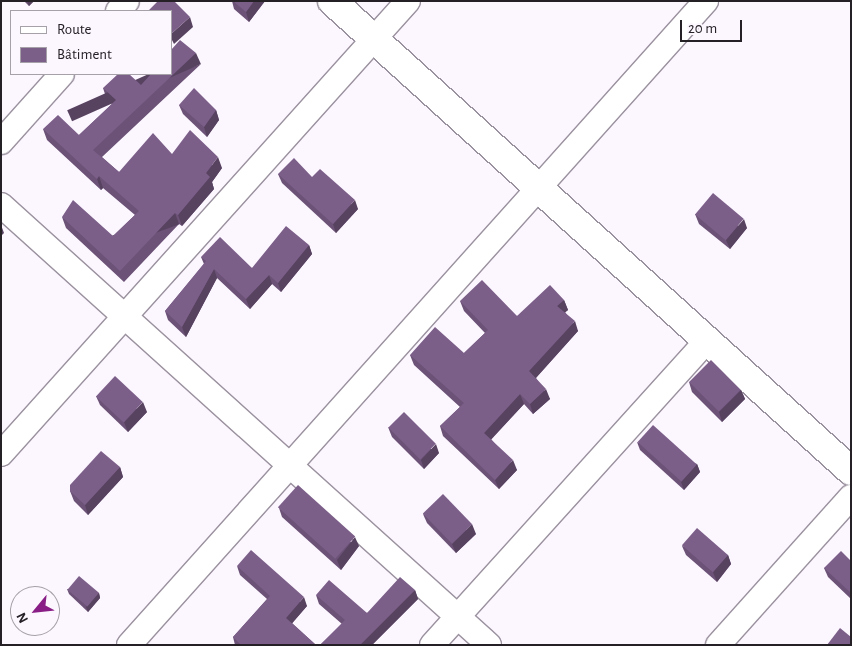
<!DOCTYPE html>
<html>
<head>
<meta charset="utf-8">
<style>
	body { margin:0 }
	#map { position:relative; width:852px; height:646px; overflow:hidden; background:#fcf6ff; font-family:"Alegreya Sans",sans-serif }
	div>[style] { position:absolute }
	.roads { filter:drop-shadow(1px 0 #9b929f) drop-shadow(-1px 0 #9b929f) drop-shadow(0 1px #9b929f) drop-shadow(0 -1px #9b929f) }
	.minor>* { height:24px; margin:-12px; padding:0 12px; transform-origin:12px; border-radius:12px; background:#fff }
	.tertiary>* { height:28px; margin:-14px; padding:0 14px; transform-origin:14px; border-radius:14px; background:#fff }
	.wall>* { inset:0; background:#6b5276 }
	.shaded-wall>* { inset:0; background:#574260; transform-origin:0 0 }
	.building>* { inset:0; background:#7c5f89; transform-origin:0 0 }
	span { translate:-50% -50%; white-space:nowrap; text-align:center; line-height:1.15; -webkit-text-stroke:5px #fcf6ff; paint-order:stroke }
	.frame { position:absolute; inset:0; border:2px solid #242025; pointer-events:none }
	.legend { position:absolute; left:10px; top:10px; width:162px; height:65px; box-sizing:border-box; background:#fcf6ff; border:1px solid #a6a0a8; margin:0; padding:6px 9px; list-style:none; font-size:15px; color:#242025 }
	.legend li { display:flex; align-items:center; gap:10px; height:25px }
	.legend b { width:25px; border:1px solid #a6a0a8 }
	.north { position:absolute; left:10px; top:586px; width:50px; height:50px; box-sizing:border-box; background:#fcf6ff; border:1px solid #a6a0a8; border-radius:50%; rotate:242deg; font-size:14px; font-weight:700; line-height:20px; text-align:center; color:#242025 }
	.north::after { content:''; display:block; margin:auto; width:18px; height:22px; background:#891f86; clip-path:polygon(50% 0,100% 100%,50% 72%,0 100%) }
	.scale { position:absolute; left:680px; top:20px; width:62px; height:22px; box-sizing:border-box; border:2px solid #242025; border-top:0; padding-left:6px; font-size:15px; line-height:18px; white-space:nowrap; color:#242025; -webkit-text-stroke:4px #fcf6ff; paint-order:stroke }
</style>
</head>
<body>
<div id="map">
	<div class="roads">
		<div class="minor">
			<i style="left:118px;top:11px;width:13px;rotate:-48deg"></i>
			<i style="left:1px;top:142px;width:91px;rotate:-48.1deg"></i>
			<i style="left:1px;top:205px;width:657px;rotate:42.04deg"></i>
			<i style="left:1px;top:454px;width:609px;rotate:-48.06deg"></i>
			<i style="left:129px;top:645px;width:865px;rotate:-48.14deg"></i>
			<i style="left:432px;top:645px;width:410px;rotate:-47.9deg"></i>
			<i style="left:718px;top:645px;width:199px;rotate:-48.1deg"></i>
		</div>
		<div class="tertiary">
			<i style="left:332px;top:1px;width:700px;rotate:42.16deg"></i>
		</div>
	</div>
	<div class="wall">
		<i style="clip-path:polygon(24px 1px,34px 1px,29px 6px)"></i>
		<i style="clip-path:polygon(232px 1px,265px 1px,249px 22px,234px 9px)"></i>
		<i style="clip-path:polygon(201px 64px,102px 157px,119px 172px,172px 154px,222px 168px,212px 182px,214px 189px,182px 226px,179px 224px,124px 282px,66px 228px,62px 217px,113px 236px,135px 215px,103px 188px,101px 190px,47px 140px,43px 129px,79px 135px,112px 104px,107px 100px,103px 88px,141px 85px)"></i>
		<i style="clip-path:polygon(179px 105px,216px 110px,219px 120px,207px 137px,183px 114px)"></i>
		<i style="clip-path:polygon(278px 174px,312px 177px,358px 209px,336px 233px,282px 183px)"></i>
		<i style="clip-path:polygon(695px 214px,747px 228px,730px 249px,699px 224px)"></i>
		<i style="clip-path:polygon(309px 245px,312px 254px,281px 292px,272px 284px,250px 309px,217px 278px,186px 337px,168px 320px,165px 311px,204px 264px,201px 257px,252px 268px)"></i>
		<i style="clip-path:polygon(564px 300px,568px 310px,565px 312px,578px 331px,536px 378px,550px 399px,533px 414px,524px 404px,491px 439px,517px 470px,499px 489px,443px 436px,440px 426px,460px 407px,414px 365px,410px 355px,464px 353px,485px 333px,464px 311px,460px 301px,517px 316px)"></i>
		<i style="clip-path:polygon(689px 382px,741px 390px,745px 399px,722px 422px,692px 392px)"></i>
		<i style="clip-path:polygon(96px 396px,147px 412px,128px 432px,100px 405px)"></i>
		<i style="clip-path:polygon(388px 427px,439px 453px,424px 469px,392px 437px)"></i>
		<i style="clip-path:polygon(637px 442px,697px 464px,700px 472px,684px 490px,640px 450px)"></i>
		<i style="clip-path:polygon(120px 467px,123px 477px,88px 515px,74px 501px,70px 491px)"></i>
		<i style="clip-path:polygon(279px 508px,359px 546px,341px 570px,282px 517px)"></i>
		<i style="clip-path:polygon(423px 514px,476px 534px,456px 553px,427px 523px)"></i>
		<i style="clip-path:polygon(682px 546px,728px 555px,731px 564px,717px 582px,686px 555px)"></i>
		<i style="clip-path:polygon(851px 561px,851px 599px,828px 577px,824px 568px)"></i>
		<i style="clip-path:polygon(237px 566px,307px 606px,292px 623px,316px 645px,235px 645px,233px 637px,267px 599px,240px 575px)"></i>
		<i style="clip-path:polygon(67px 589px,99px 593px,100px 598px,88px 612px,69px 594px)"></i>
		<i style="clip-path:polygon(415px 590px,418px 599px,372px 645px,320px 645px,342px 624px,319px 604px,316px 595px,367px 613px)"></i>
	</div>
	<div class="shaded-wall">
		<i style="clip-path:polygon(27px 1px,34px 1px,29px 6px)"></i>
		<i style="clip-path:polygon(254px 1px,265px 1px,249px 22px,246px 12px)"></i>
		<i style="clip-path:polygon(190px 17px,193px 27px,174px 44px,171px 38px,171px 34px)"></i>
		<i style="left:196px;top:53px;width:12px;height:141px;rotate:66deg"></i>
		<i style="clip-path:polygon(216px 110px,219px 120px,207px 137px,204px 127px)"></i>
		<i style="clip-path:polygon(218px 157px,222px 168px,212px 182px,214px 189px,182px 226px,178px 215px,206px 173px)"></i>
		<i style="clip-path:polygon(99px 176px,103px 188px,101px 190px,97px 179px)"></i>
		<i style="clip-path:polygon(355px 200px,358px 209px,336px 233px,333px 224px)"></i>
		<i style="left:175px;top:213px;width:12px;height:80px;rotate:70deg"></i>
		<i style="clip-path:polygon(744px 219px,747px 228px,730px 249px,726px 240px)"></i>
		<i style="clip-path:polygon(1px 225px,4px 233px,1px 236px)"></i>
		<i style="clip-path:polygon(309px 245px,312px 254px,281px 292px,278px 283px)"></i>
		<i style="clip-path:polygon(214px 269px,217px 278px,186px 337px,182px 327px)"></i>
		<i style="clip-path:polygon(269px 275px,272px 284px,250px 309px,246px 299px)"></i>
		<i style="clip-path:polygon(564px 300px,568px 310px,561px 316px,557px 306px)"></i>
		<i style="clip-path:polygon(575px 321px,578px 331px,533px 381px,529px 371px)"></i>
		<i style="clip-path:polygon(546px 389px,550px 399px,533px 414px,530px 404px)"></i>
		<i style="clip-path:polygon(741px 390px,745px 399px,722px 422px,719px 412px)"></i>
		<i style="clip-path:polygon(520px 394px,524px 404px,488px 443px,484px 433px)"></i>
		<i style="clip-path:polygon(143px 402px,147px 412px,128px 432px,124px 422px)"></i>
		<i style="clip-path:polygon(436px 444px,439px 453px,424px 469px,421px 460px)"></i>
		<i style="clip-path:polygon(513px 460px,517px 470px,499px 489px,495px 480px)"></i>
		<i style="clip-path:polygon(697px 464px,700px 472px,684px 490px,681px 482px)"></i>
		<i style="clip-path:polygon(120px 467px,123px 477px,88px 515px,85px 505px)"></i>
		<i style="clip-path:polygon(472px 524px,476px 534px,456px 553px,452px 544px)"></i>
		<i style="clip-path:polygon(355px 537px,359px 546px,341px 570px,337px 560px)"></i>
		<i style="clip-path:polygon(728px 555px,731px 564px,717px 582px,713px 572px)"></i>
		<i style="clip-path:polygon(415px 590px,418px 599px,372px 645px,360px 645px)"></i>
		<i style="clip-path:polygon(99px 593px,100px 598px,88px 612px,86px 607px)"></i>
		<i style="clip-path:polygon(304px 597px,307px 606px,289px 627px,286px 618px)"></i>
	</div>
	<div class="building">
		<i style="clip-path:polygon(158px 1px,174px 1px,190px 17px,171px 34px,171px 11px,148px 11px)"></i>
		<i style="clip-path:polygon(233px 1px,254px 1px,246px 12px)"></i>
		<i style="clip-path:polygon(180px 40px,196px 53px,93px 150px,119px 172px,153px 133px,172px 154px,190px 130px,218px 157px,206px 173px,210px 177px,178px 215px,175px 213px,120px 271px,62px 217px,73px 200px,113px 236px,139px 211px,99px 176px,97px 179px,43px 129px,58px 115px,79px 135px,116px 100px,103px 88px,118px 74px,129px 74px,141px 85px,151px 74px,171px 74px,171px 50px)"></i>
		<i style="clip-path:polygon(194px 88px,216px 110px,204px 127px,179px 105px)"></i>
		<i style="clip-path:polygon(294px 158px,312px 177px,320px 169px,355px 200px,333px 224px,278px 174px)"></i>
		<i style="left:713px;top:193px;width:40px;height:28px;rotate:40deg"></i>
		<i style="clip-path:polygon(286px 226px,309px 245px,278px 283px,269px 275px,246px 299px,214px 269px,182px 327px,165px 311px,206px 261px,201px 257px,220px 237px,252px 268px)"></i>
		<i style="clip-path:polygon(482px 280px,517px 316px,550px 285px,564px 300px,557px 306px,575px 321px,529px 371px,546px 389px,530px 404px,520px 394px,484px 433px,513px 460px,495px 480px,440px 426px,464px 403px,410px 355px,435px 327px,464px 353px,488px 330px,460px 301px)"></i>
		<i style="left:711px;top:360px;width:42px;height:31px;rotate:45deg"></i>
		<i style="left:115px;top:376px;width:38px;height:28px;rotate:43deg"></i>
		<i style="left:404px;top:412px;width:45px;height:22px;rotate:45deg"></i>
		<i style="left:653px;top:425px;width:59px;height:23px;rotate:42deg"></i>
		<i style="clip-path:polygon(101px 451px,120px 467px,85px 505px,70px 491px,70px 485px)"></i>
		<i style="left:298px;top:485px;width:77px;height:30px;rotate:42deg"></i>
		<i style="left:443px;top:494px;width:42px;height:28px;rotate:46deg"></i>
		<i style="left:697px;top:528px;width:41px;height:23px;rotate:41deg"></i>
		<i style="clip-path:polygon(251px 550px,304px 597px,286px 618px,316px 645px,241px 645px,233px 637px,270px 596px,237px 566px)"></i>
		<i style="clip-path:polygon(841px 551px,851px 561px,851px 593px,824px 568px)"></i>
		<i style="left:79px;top:576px;width:26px;height:18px;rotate:40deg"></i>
		<i style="clip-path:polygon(400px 577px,415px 590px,360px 645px,320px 645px,345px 620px,316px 595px,329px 580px,367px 613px)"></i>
		<i style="clip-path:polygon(840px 628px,851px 637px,851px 645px,827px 645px)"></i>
	</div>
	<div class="frame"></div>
	<ul class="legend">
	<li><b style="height:6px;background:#fff"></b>Route</li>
	<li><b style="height:14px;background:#7c5f89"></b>Bâtiment</li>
	</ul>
	<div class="north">N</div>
	<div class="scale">20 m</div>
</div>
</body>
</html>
